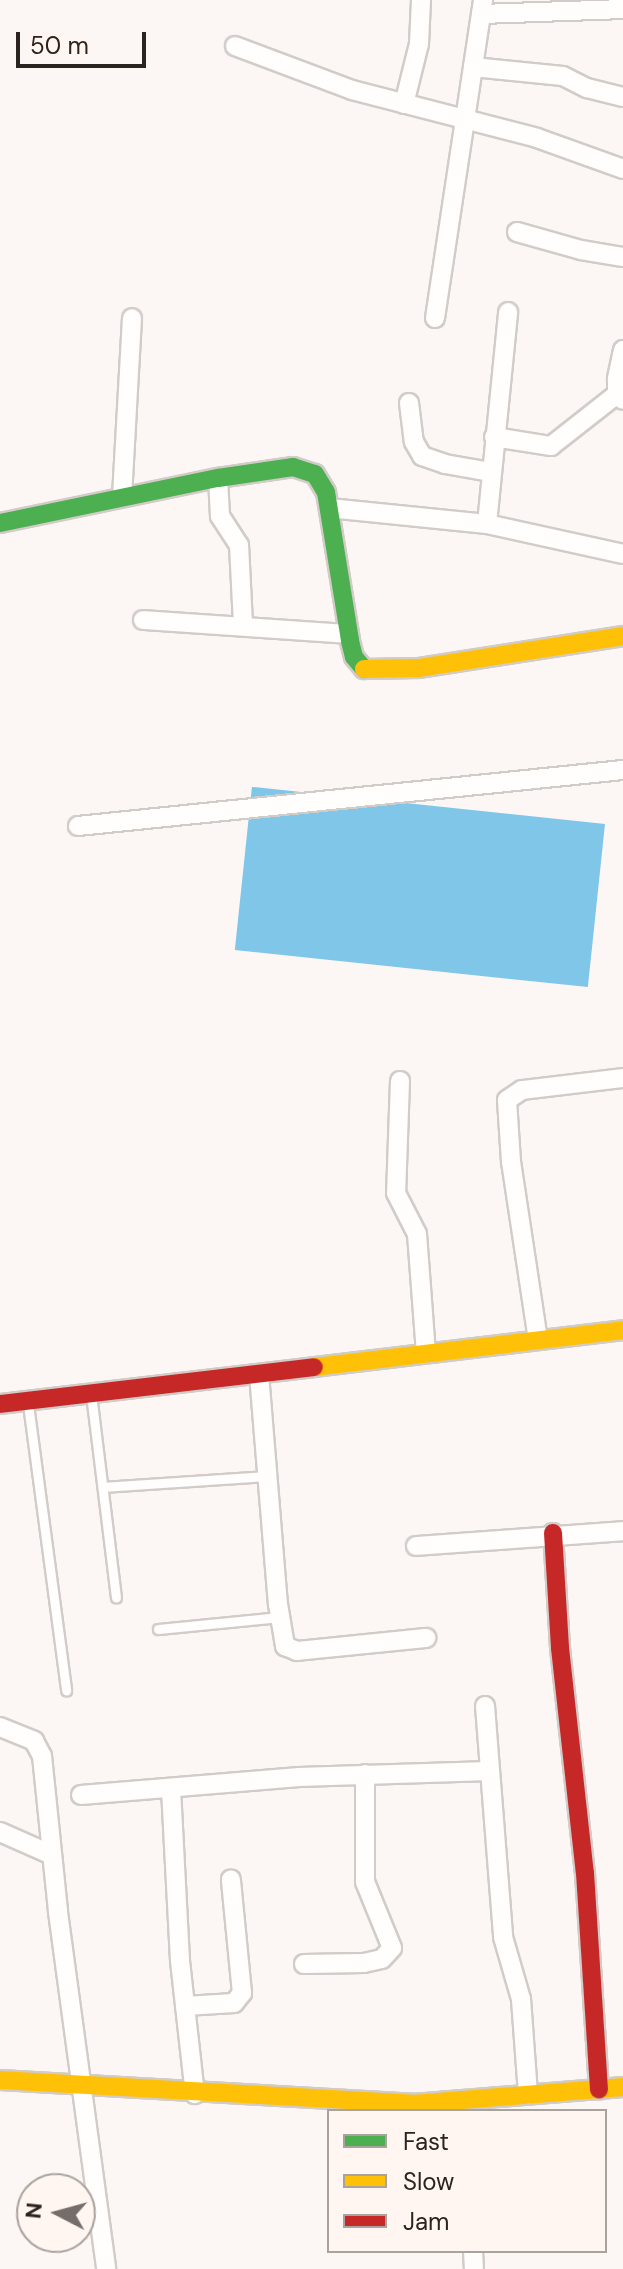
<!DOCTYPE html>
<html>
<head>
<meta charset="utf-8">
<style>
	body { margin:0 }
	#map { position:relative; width:623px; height:2269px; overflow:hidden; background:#fcf7f4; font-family:"DM Sans",sans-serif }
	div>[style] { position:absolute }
	.water>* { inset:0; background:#7fc6e9; transform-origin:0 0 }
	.roads { filter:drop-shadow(2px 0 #d2ccc8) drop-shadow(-2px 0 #d2ccc8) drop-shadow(0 2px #d2ccc8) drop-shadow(0 -2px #d2ccc8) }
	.lane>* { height:9px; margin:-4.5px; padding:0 4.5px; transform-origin:4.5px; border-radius:4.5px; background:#fffefd }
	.street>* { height:18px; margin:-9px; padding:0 9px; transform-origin:9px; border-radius:9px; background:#fffefd }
	.fast>* { height:18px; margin:-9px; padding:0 9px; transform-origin:9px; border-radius:9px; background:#4caf50 }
	.slow>* { height:18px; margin:-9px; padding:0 9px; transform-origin:9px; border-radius:9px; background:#ffc107 }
	.jam>* { height:18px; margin:-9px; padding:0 9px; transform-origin:9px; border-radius:9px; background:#c62828 }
	span { translate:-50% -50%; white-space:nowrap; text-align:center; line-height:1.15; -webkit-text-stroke:6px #fff6f1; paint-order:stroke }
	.legend { position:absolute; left:327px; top:2109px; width:280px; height:144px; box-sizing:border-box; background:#fff6f1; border:2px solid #aaa29d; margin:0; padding:10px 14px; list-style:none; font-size:24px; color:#2b231e }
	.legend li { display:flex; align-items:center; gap:16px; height:40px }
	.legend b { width:40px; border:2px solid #aaa29d }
	.north { position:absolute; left:16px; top:2173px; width:80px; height:80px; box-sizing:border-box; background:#fff6f1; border:2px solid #aaa29d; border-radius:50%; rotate:276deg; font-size:22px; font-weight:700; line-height:32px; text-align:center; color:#2b231e }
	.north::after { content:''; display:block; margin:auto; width:28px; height:36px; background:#746d69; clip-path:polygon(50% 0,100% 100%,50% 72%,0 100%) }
	.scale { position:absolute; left:16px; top:32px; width:130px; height:36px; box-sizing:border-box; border:4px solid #2b231e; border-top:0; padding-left:10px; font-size:24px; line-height:28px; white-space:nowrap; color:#2b231e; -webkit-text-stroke:6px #fff6f1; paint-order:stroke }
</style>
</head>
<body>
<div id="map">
	<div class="water">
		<i style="left:605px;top:824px;width:164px;height:355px;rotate:96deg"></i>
	</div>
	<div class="roads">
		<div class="lane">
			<i style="left:91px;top:1394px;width:205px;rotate:83deg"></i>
			<i style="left:28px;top:1404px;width:289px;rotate:82.4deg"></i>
			<i style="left:103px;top:1487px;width:164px;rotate:-3.8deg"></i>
			<i style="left:158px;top:1629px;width:123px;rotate:-5.6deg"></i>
		</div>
		<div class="street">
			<i style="left:481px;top:14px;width:142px;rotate:-2deg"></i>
			<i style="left:235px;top:46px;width:125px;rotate:20.6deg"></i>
			<i style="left:352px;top:90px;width:191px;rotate:14.5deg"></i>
			<i style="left:537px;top:138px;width:91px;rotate:19.8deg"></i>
			<i style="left:473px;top:67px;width:90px;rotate:5.7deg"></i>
			<i style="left:563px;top:76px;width:27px;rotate:27deg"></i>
			<i style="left:587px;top:88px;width:37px;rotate:14deg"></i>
			<i style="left:404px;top:104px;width:62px;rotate:-76deg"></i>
			<i style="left:419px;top:44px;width:44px;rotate:-87.4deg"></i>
			<i style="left:517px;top:232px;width:66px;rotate:15.7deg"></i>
			<i style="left:581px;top:250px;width:43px;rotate:9.5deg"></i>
			<i style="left:435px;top:318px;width:322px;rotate:-81.4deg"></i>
			<i style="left:623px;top:350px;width:30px;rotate:102deg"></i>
			<i style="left:617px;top:379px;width:15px;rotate:90deg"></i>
			<i style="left:617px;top:394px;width:8px;rotate:45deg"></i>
			<i style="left:409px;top:403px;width:39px;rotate:83deg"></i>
			<i style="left:414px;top:442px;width:16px;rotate:60deg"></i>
			<i style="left:422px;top:456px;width:24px;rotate:19deg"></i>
			<i style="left:445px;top:464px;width:47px;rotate:9.9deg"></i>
			<i style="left:494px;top:437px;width:58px;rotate:9deg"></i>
			<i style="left:551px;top:446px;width:84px;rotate:-38.2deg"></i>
			<i style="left:218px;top:478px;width:38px;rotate:87deg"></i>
			<i style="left:220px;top:516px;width:35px;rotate:57deg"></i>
			<i style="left:239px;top:545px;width:80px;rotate:87.1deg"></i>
			<i style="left:122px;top:497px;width:179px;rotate:-86.8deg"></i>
			<i style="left:329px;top:508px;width:159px;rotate:5.8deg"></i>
			<i style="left:487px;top:524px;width:139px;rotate:12.4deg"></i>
			<i style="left:487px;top:524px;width:213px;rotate:-84.3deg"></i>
			<i style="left:143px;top:620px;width:206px;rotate:3.9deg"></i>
			<i style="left:78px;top:826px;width:548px;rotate:-5.87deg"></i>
			<i style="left:400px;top:1081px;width:112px;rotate:92deg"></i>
			<i style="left:396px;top:1193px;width:46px;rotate:62.9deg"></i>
			<i style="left:417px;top:1234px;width:119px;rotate:85.7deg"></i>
			<i style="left:538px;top:1340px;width:180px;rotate:-98.6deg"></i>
			<i style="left:511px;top:1162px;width:62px;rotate:-93.7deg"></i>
			<i style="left:507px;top:1100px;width:18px;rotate:-34deg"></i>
			<i style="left:522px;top:1090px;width:102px;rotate:-6.8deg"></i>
			<i style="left:259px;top:1374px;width:231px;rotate:85.3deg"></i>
			<i style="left:278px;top:1604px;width:43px;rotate:80.5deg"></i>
			<i style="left:285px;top:1646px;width:13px;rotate:23deg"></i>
			<i style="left:297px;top:1651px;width:130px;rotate:-5.8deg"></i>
			<i style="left:416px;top:1546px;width:208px;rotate:-4.1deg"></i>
			<i style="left:485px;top:1706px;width:232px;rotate:85.5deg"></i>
			<i style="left:503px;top:1937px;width:65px;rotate:73.8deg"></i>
			<i style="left:521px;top:1999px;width:96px;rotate:85.8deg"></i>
			<i style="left:0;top:1727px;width:37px;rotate:22deg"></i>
			<i style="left:34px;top:1741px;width:17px;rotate:62deg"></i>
			<i style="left:42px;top:1756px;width:157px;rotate:84.1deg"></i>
			<i style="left:58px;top:1912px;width:360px;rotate:82.3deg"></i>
			<i style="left:171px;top:1789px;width:172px;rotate:87deg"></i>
			<i style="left:180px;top:1961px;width:134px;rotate:83.6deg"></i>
			<i style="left:81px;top:1795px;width:219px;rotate:-4.7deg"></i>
			<i style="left:299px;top:1777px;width:191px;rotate:-1.8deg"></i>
			<i style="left:0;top:1832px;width:57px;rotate:23.9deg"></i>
			<i style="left:304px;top:1964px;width:60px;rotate:-1deg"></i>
			<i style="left:364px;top:1963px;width:18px;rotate:-13deg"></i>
			<i style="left:382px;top:1959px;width:15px;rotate:-48deg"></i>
			<i style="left:392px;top:1948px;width:71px;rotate:-112.2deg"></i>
			<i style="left:365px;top:1882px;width:108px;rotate:-90deg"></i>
			<i style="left:185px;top:2006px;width:49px;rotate:-3.5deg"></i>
			<i style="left:234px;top:2003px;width:13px;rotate:-51deg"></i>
			<i style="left:242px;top:1993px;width:114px;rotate:-95.6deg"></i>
			<i style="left:473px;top:2251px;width:18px;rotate:87deg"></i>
		</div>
		<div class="fast">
			<i style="left:0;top:523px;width:223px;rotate:-11.7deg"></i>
			<i style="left:218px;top:478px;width:76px;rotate:-8.3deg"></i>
			<i style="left:293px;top:467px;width:23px;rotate:18deg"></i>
			<i style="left:315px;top:474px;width:21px;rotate:59deg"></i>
			<i style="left:326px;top:492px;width:151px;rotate:80.8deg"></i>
			<i style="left:350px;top:641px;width:16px;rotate:76deg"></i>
			<i style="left:354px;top:657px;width:16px;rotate:50deg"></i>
		</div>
		<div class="slow">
			<i style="left:364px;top:669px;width:55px;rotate:-1deg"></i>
			<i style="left:419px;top:668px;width:206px;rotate:-8.9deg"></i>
			<i style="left:314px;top:1367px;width:311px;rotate:-6.8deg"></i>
			<i style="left:0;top:2080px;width:414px;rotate:3.3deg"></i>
			<i style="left:413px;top:2104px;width:211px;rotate:-4.6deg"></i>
		</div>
		<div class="jam">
			<i style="left:0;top:1404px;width:316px;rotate:-6.7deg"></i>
			<i style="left:553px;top:1533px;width:115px;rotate:86.5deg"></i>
			<i style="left:560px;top:1648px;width:226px;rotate:83.7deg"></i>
			<i style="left:585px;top:1873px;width:217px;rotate:86.3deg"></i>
		</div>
	</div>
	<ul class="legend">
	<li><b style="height:10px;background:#4caf50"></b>Fast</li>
	<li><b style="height:10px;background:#ffc107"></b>Slow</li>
	<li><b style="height:10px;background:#c62828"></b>Jam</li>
	</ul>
	<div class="north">N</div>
	<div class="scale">50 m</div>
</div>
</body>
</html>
